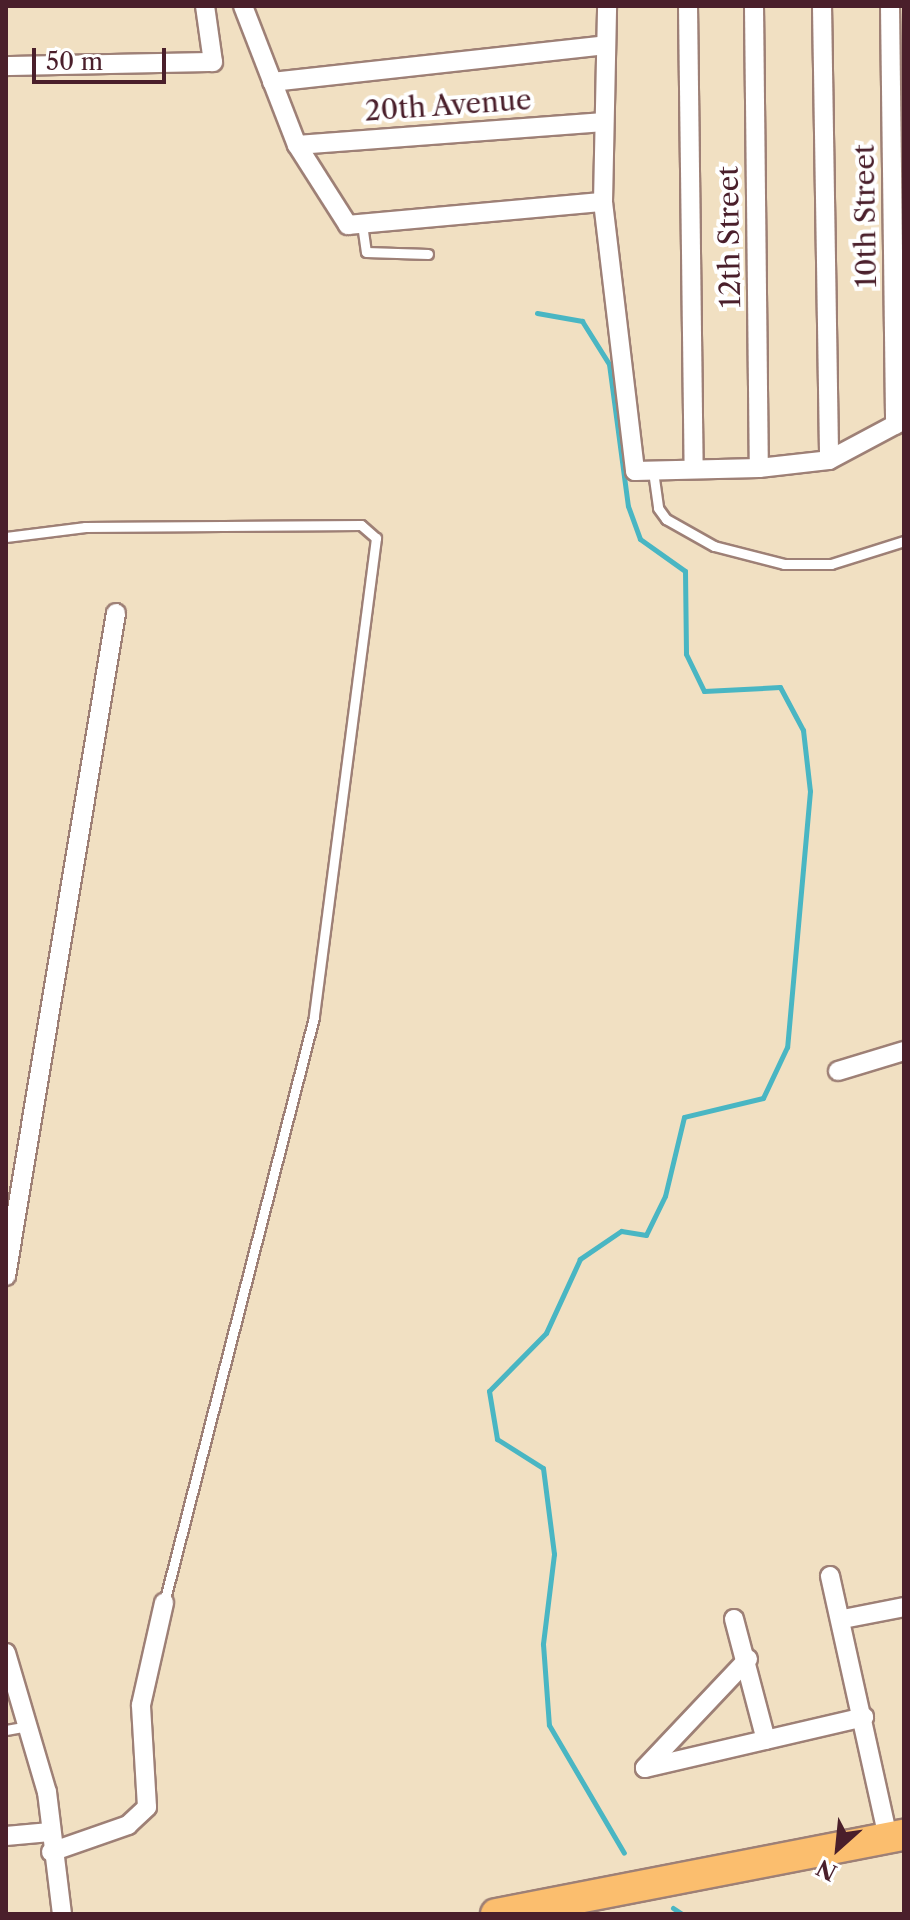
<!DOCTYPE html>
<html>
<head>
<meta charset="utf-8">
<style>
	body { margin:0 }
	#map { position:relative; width:910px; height:1920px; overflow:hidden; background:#f1e0c2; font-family:"Libre Caslon Text",serif }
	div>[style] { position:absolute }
	.stream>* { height:5px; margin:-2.5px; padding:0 2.5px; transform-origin:2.5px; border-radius:2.5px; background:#49b6c3 }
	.roads { filter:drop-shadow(2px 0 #9e8076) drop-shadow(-2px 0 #9e8076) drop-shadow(0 2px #9e8076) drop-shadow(0 -2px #9e8076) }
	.service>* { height:9px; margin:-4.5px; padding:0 4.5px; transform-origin:4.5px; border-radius:4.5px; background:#fff }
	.minor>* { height:18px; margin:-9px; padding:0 9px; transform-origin:9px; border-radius:9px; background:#fff }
	.primary>* { height:30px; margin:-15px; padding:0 15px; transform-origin:15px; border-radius:15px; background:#fbbe6e }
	span { translate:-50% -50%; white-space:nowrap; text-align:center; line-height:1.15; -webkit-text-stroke:8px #fff; paint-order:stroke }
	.street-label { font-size:28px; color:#4a1f2b }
	.frame { position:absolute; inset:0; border:8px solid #4a1f2b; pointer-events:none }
	.north { position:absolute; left:798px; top:1808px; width:80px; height:80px; -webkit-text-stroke:6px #fff; paint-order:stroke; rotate:207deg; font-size:22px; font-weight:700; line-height:32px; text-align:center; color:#4a1f2b }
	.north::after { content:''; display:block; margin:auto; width:28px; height:36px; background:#4a1f2b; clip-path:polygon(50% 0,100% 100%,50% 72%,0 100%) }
	.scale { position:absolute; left:32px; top:48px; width:134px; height:36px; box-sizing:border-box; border:4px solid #4a1f2b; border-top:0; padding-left:10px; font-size:24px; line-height:28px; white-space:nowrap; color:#4a1f2b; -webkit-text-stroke:6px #fff; paint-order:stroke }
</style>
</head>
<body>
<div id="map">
	<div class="stream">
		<i style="left:537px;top:313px;width:46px;rotate:10.1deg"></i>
		<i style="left:582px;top:321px;width:51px;rotate:57.9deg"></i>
		<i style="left:609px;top:364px;width:143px;rotate:82.4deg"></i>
		<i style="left:628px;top:506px;width:35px;rotate:70deg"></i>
		<i style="left:640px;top:539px;width:55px;rotate:35.4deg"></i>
		<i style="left:685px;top:571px;width:83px;rotate:89.3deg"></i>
		<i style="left:686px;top:654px;width:41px;rotate:64.1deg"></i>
		<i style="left:704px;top:691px;width:76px;rotate:-3deg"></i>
		<i style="left:780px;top:687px;width:49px;rotate:61.9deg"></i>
		<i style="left:803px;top:730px;width:61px;rotate:83.5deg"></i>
		<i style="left:810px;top:791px;width:257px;rotate:95.1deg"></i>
		<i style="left:787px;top:1047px;width:56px;rotate:115.2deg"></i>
		<i style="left:763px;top:1098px;width:81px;rotate:166.5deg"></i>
		<i style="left:684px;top:1117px;width:81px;rotate:103.5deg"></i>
		<i style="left:665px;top:1196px;width:43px;rotate:116deg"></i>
		<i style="left:646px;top:1235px;width:25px;rotate:-171deg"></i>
		<i style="left:621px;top:1231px;width:50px;rotate:145.7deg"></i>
		<i style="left:580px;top:1259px;width:81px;rotate:114.7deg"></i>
		<i style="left:546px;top:1333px;width:81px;rotate:134.5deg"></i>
		<i style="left:489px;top:1391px;width:49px;rotate:80.5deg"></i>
		<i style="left:497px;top:1439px;width:54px;rotate:32.2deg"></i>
		<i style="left:543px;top:1468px;width:87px;rotate:82.7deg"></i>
		<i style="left:554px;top:1554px;width:91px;rotate:97deg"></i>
		<i style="left:543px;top:1644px;width:81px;rotate:85.8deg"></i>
		<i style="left:549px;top:1725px;width:148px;rotate:59.6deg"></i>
		<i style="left:673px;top:1908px;width:11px;rotate:34deg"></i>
	</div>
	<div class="roads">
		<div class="service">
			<i style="left:362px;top:224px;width:28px;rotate:82deg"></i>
			<i style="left:366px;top:252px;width:62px;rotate:1.8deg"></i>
			<i style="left:653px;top:471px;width:37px;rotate:82deg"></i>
			<i style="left:658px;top:508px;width:14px;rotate:54deg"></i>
			<i style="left:666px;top:519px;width:55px;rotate:29.4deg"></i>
			<i style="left:714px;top:546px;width:72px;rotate:14.4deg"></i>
			<i style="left:784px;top:564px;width:47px"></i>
			<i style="left:831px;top:564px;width:77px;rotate:-17.5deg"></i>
			<i style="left:6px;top:537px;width:80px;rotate:-7.2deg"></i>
			<i style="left:85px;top:527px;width:276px;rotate:-0.4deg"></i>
			<i style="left:361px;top:525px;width:20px;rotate:41deg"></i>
			<i style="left:376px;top:538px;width:483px;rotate:97.4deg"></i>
			<i style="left:314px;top:1017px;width:605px;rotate:104.36deg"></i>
			<i style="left:6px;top:1730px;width:22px;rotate:-10deg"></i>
		</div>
		<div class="minor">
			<i style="left:243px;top:6px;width:149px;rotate:68.8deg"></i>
			<i style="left:297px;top:145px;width:95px;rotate:57.5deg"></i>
			<i style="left:348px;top:225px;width:256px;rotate:-5.2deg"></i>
			<i style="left:603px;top:202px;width:196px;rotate:-88.8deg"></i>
			<i style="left:688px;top:6px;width:463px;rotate:89.3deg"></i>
			<i style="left:754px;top:6px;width:462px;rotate:89.4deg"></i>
			<i style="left:822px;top:6px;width:454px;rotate:89.1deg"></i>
			<i style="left:890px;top:6px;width:419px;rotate:89.3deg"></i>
			<i style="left:6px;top:66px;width:207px;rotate:-1.1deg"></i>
			<i style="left:213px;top:62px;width:57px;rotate:-98.1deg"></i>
			<i style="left:272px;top:82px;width:336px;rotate:-6.3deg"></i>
			<i style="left:297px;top:145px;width:308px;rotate:-4.3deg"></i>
			<i style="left:603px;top:202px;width:271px;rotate:83.2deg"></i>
			<i style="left:635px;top:471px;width:124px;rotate:-1.4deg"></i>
			<i style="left:759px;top:468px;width:70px;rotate:-6.5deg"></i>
			<i style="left:829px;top:460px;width:85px;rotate:-28.1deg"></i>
			<i style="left:838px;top:1071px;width:69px;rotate:-16.9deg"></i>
			<i style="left:6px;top:1276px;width:672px;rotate:-80.58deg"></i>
			<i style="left:830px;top:1576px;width:268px;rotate:77.5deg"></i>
			<i style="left:734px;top:1619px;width:125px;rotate:75.2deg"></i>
			<i style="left:843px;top:1619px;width:62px;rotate:-11.1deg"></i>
			<i style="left:6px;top:1653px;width:145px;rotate:73.6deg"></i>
			<i style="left:47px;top:1792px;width:123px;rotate:83deg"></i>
			<i style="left:748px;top:1659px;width:150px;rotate:133.4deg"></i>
			<i style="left:645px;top:1768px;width:225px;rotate:-13.1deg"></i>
			<i style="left:6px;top:1836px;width:44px;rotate:-5.2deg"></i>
			<i style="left:51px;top:1852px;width:82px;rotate:-19.3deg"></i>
			<i style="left:128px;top:1825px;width:26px;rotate:-43deg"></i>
			<i style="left:147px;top:1807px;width:102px;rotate:-93.4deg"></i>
			<i style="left:141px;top:1705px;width:105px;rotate:-77.3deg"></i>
		</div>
		<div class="primary">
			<i style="left:496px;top:1914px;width:416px;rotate:-11deg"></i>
		</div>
	</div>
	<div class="street-label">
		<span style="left:448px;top:105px;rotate:-4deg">20th Avenue</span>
		<span style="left:865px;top:216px;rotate:-91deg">10th Street</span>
		<span style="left:729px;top:237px;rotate:-91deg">12th Street</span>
	</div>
	<div class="frame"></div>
	<div class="north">N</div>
	<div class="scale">50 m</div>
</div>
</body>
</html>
